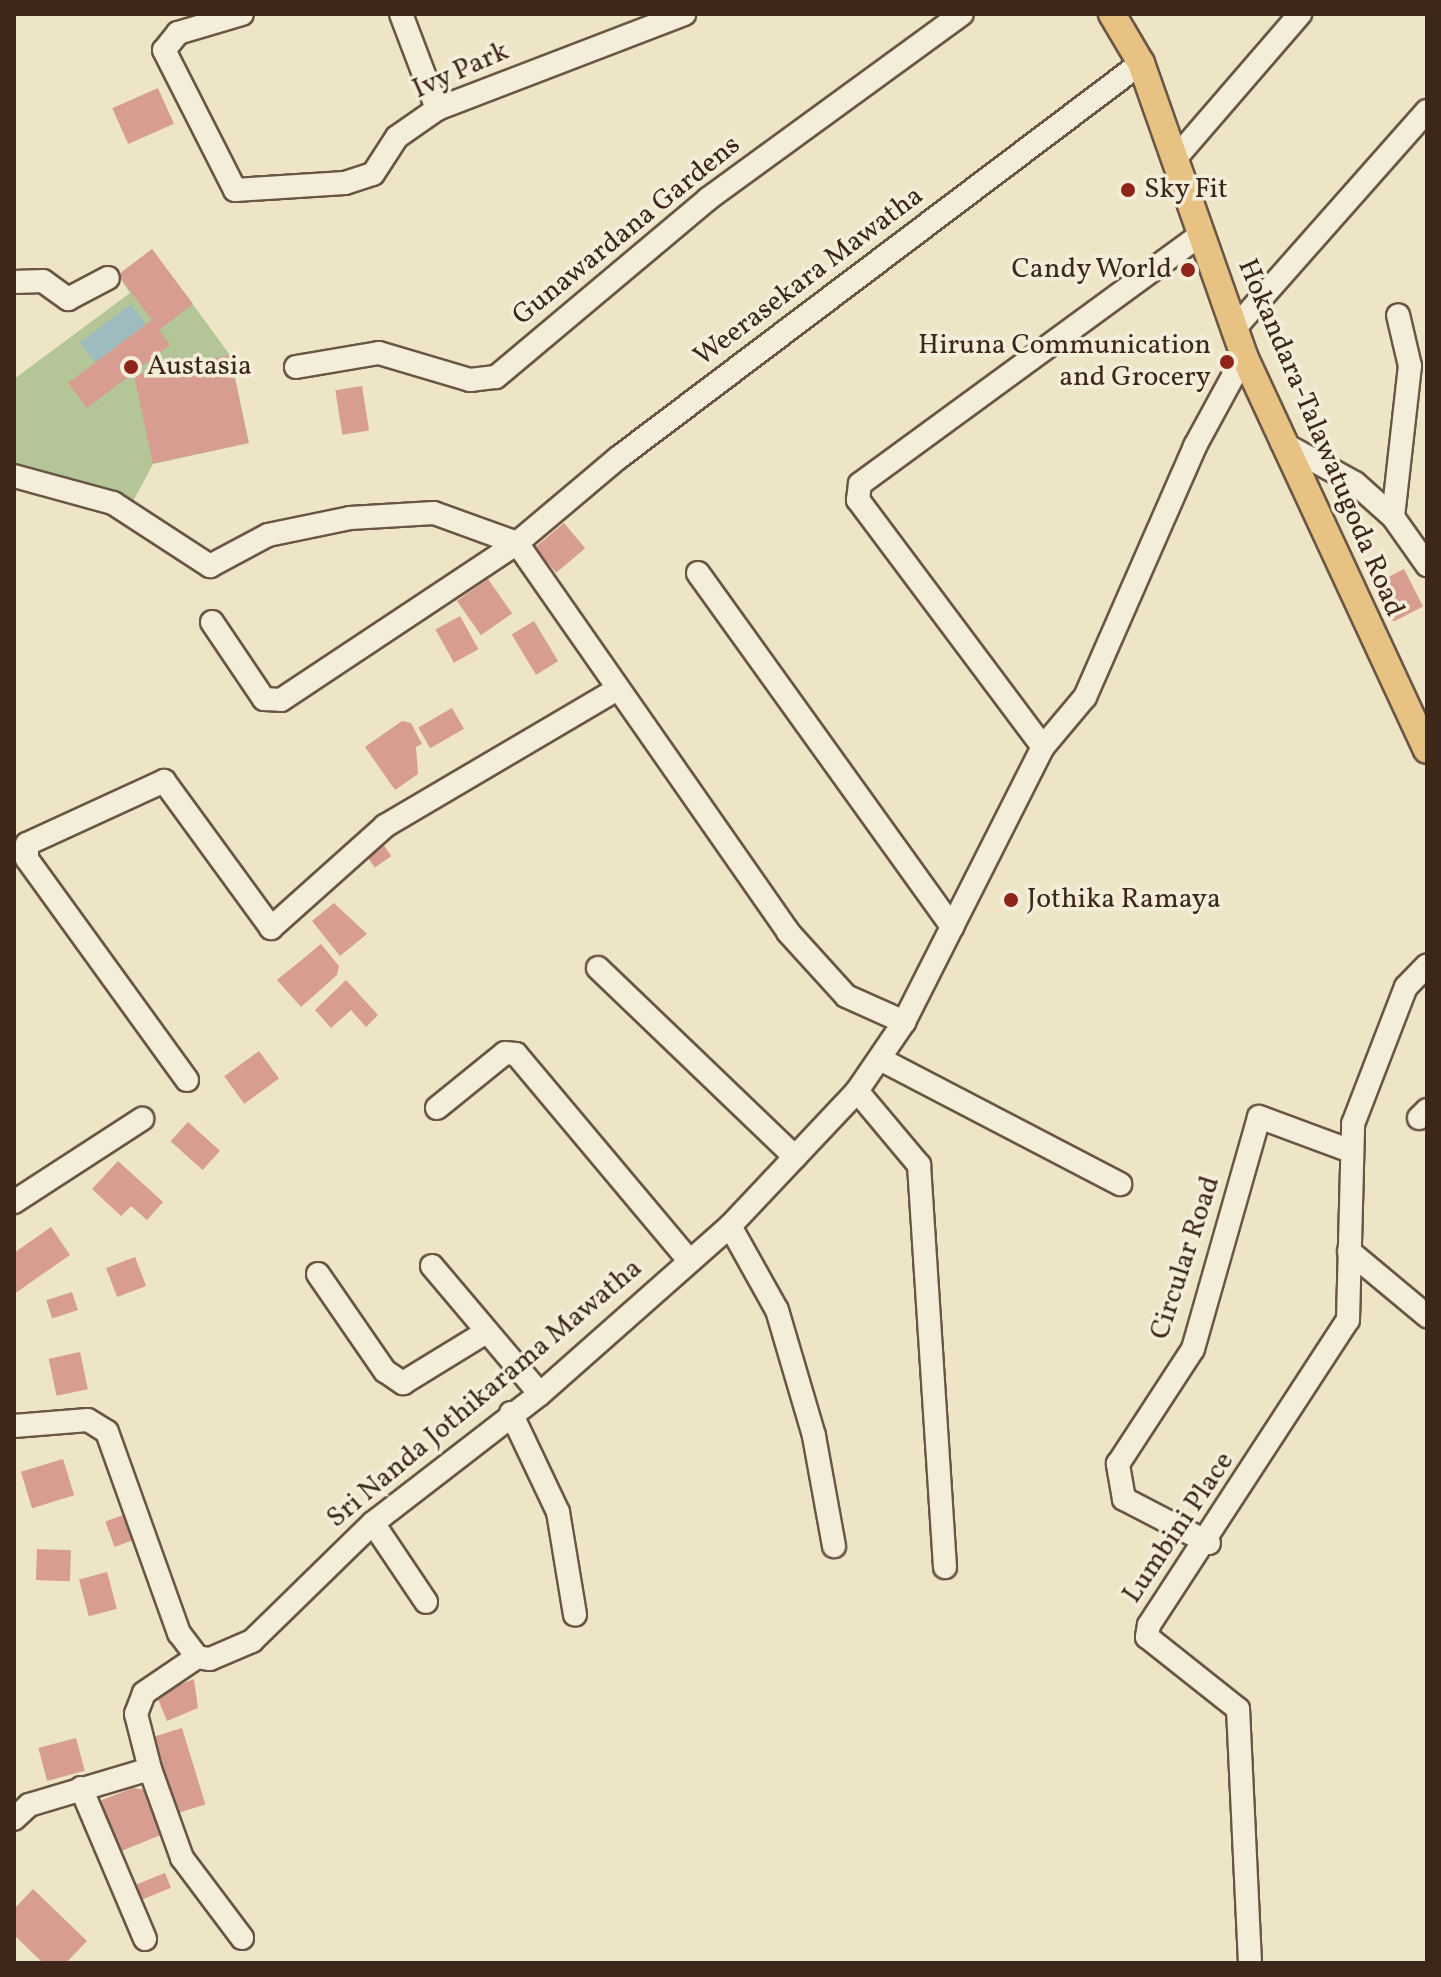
<!DOCTYPE html>
<html>
<head>
<meta charset="utf-8">
<style>
	body { margin:0 }
	#map { position:relative; width:1441px; height:1977px; overflow:hidden; background:#eee4c6; font-family:Vollkorn,serif }
	div>[style] { position:absolute }
	.green>* { inset:0; background:#b4c598 }
	.water>* { inset:0; background:#9ebcbf; transform-origin:0 0 }
	.building>* { inset:0; background:#d79d91; transform-origin:0 0 }
	.roads { filter:drop-shadow(2px 0 #695644) drop-shadow(-2px 0 #695644) drop-shadow(0 2px #695644) drop-shadow(0 -2px #695644) }
	.minor>* { height:22px; margin:-11px; padding:0 11px; transform-origin:11px; border-radius:11px; background:#f4edda }
	.major>* { height:26px; margin:-13px; padding:0 13px; transform-origin:13px; border-radius:13px; background:#e7c283 }
	.dots>* { width:22px; height:22px; translate:-50% -50%; box-sizing:border-box; border:4px solid #f4edda; border-radius:50% }
	span { translate:-50% -50%; white-space:nowrap; text-align:center; line-height:1.15; -webkit-text-stroke:7px #f4edda; paint-order:stroke }
	.street-label { font-size:28px; color:#3d2719 }
	.poi-label { font-size:28px; color:#3d2719 }
	.left { translate:0 -50%; text-align:left }
	.right { translate:-100% -50%; text-align:right }
	.frame { position:absolute; inset:0; border:16px solid #3d2719; pointer-events:none }
</style>
</head>
<body>
<div id="map">
	<div class="green">
		<i style="clip-path:polygon(152px 249px,230px 355px,249px 443px,153px 464px,131px 505px,14px 471px,14px 379px,130px 293px,118px 275px)"></i>
	</div>
	<div class="water">
		<i style="left:131px;top:304px;width:25px;height:64px;rotate:53deg"></i>
	</div>
	<div class="building">
		<i style="left:158px;top:88px;width:39px;height:50px;rotate:66deg"></i>
		<i style="clip-path:polygon(152px 249px,193px 304px,159px 330px,170px 345px,87px 408px,68px 383px,152px 320px,118px 275px)"></i>
		<i style="left:230px;top:355px;width:90px;height:98px;rotate:78deg"></i>
		<i style="left:362px;top:386px;width:45px;height:27px;rotate:81deg"></i>
		<i style="left:564px;top:523px;width:33px;height:38px;rotate:50deg"></i>
		<i style="left:1404px;top:569px;width:42px;height:33px;rotate:63deg"></i>
		<i style="left:488px;top:579px;width:42px;height:38px;rotate:55deg"></i>
		<i style="left:460px;top:616px;width:38px;height:28px;rotate:61deg"></i>
		<i style="left:534px;top:621px;width:47px;height:26px;rotate:59deg"></i>
		<i style="left:452px;top:708px;width:24px;height:39px;rotate:60deg"></i>
		<i style="clip-path:polygon(402px 721px,411px 723px,422px 744px,416px 747px,418px 774px,395px 790px,365px 747px)"></i>
		<i style="left:379px;top:838px;width:22px;height:20px;rotate:56deg"></i>
		<i style="clip-path:polygon(334px 903px,367px 934px,340px 956px,312px 921px)"></i>
		<i style="clip-path:polygon(321px 944px,339px 966px,337px 975px,301px 1007px,277px 980px)"></i>
		<i style="clip-path:polygon(346px 980px,378px 1015px,366px 1027px,351px 1010px,331px 1028px,315px 1010px)"></i>
		<i style="left:259px;top:1051px;width:34px;height:43px;rotate:54deg"></i>
		<i style="left:188px;top:1122px;width:43px;height:26px;rotate:42deg"></i>
		<i style="clip-path:polygon(118px 1161px,163px 1202px,147px 1220px,131px 1206px,121px 1216px,92px 1189px)"></i>
		<i style="clip-path:polygon(51px 1227px,70px 1255px,14px 1294px,14px 1253px)"></i>
		<i style="left:135px;top:1257px;width:31px;height:31px;rotate:69deg"></i>
		<i style="left:72px;top:1292px;width:19px;height:27px;rotate:72deg"></i>
		<i style="left:80px;top:1352px;width:38px;height:32px;rotate:78deg"></i>
		<i style="left:63px;top:1459px;width:38px;height:44px;rotate:73deg"></i>
		<i style="left:126px;top:1514px;width:27px;height:22px;rotate:70deg"></i>
		<i style="left:37px;top:1549px;width:34px;height:31px;rotate:2deg"></i>
		<i style="left:107px;top:1572px;width:38px;height:29px;rotate:75deg"></i>
		<i style="clip-path:polygon(194px 1679px,198px 1708px,167px 1721px,156px 1694px)"></i>
		<i style="left:182px;top:1728px;width:80px;height:34px;rotate:73deg"></i>
		<i style="left:76px;top:1738px;width:34px;height:39px;rotate:75deg"></i>
		<i style="clip-path:polygon(133px 1788px,147px 1790px,168px 1832px,114px 1854px,94px 1803px)"></i>
		<i style="left:165px;top:1873px;width:16px;height:35px;rotate:68deg"></i>
		<i style="clip-path:polygon(33px 1889px,87px 1941px,66px 1963px,43px 1963px,14px 1935px,14px 1909px)"></i>
	</div>
	<div class="roads">
		<div class="minor">
			<i style="left:242px;top:14px;width:67px;rotate:163.5deg"></i>
			<i style="left:178px;top:33px;width:22px;rotate:129deg"></i>
			<i style="left:164px;top:50px;width:157px;rotate:63.1deg"></i>
			<i style="left:235px;top:190px;width:110px;rotate:-3.6deg"></i>
			<i style="left:345px;top:183px;width:29px;rotate:-18deg"></i>
			<i style="left:373px;top:174px;width:44px;rotate:-57deg"></i>
			<i style="left:397px;top:137px;width:49px;rotate:-35deg"></i>
			<i style="left:437px;top:109px;width:265px;rotate:-21deg"></i>
			<i style="left:401px;top:14px;width:102px;rotate:69.2deg"></i>
			<i style="left:1174px;top:160px;width:193px;rotate:-49.2deg"></i>
			<i style="left:14px;top:282px;width:29px;rotate:-2deg"></i>
			<i style="left:43px;top:281px;width:31px;rotate:36deg"></i>
			<i style="left:68px;top:299px;width:45px;rotate:-27.7deg"></i>
			<i style="left:1234px;top:329px;width:291px;rotate:-48.5deg"></i>
			<i style="left:296px;top:367px;width:84px;rotate:-9.6deg"></i>
			<i style="left:379px;top:353px;width:95px;rotate:16.5deg"></i>
			<i style="left:470px;top:380px;width:26px;rotate:-7deg"></i>
			<i style="left:496px;top:377px;width:277px;rotate:-40deg"></i>
			<i style="left:708px;top:199px;width:314px;rotate:-36.1deg"></i>
			<i style="left:1282px;top:443px;width:83px;rotate:28.7deg"></i>
			<i style="left:1355px;top:483px;width:51px;rotate:41.8deg"></i>
			<i style="left:1393px;top:517px;width:59px;rotate:54.7deg"></i>
			<i style="left:14px;top:476px;width:103px;rotate:15.3deg"></i>
			<i style="left:113px;top:503px;width:116px;rotate:33deg"></i>
			<i style="left:210px;top:566px;width:66px;rotate:-28.1deg"></i>
			<i style="left:268px;top:535px;width:84px;rotate:-11.7deg"></i>
			<i style="left:350px;top:518px;width:84px;rotate:-3.4deg"></i>
			<i style="left:434px;top:513px;width:88px;rotate:19.9deg"></i>
			<i style="left:517px;top:543px;width:474px;rotate:55.1deg"></i>
			<i style="left:788px;top:932px;width:86px;rotate:47.8deg"></i>
			<i style="left:846px;top:996px;width:64px;rotate:24.1deg"></i>
			<i style="left:1393px;top:517px;width:152px;rotate:-83.6deg"></i>
			<i style="left:1410px;top:366px;width:52px;rotate:-103.2deg"></i>
			<i style="left:698px;top:573px;width:436px;rotate:54.3deg"></i>
			<i style="left:212px;top:622px;width:93px;rotate:56deg"></i>
			<i style="left:264px;top:699px;width:17px;rotate:3deg"></i>
			<i style="left:281px;top:700px;width:283px;rotate:-33.6deg"></i>
			<i style="left:517px;top:543px;width:132px;rotate:-40.1deg"></i>
			<i style="left:618px;top:458px;width:655px;rotate:-37.06deg"></i>
			<i style="left:1043px;top:747px;width:309px;rotate:-126.8deg"></i>
			<i style="left:858px;top:500px;width:16px;rotate:-83deg"></i>
			<i style="left:860px;top:484px;width:421px;rotate:-36.2deg"></i>
			<i style="left:598px;top:968px;width:273px;rotate:43.8deg"></i>
			<i style="left:880px;top:1059px;width:271px;rotate:27.5deg"></i>
			<i style="left:187px;top:1080px;width:273px;rotate:-125.9deg"></i>
			<i style="left:27px;top:859px;width:15px;rotate:-90deg"></i>
			<i style="left:27px;top:844px;width:151px;rotate:-24.7deg"></i>
			<i style="left:164px;top:781px;width:182px;rotate:53.9deg"></i>
			<i style="left:271px;top:928px;width:153px;rotate:-41.8deg"></i>
			<i style="left:385px;top:826px;width:268px;rotate:-30.5deg"></i>
			<i style="left:857px;top:1091px;width:97px;rotate:50deg"></i>
			<i style="left:919px;top:1165px;width:403px;rotate:86.3deg"></i>
			<i style="left:437px;top:1108px;width:87px;rotate:-39deg"></i>
			<i style="left:505px;top:1053px;width:11px;rotate:5deg"></i>
			<i style="left:516px;top:1054px;width:270px;rotate:50deg"></i>
			<i style="left:1419px;top:1118px;width:11px;rotate:-45deg"></i>
			<i style="left:14px;top:1202px;width:153px;rotate:-33deg"></i>
			<i style="left:730px;top:1226px;width:96px;rotate:60.8deg"></i>
			<i style="left:777px;top:1310px;width:131px;rotate:73.6deg"></i>
			<i style="left:814px;top:1436px;width:112px;rotate:79.7deg"></i>
			<i style="left:1349px;top:1251px;width:102px;rotate:39.8deg"></i>
			<i style="left:432px;top:1266px;width:167px;rotate:49.8deg"></i>
			<i style="left:318px;top:1274px;width:118px;rotate:55.4deg"></i>
			<i style="left:385px;top:1371px;width:22px;rotate:34deg"></i>
			<i style="left:403px;top:1383px;width:94px;rotate:-31.5deg"></i>
			<i style="left:511px;top:1413px;width:110px;rotate:64.6deg"></i>
			<i style="left:558px;top:1512px;width:104px;rotate:80.6deg"></i>
			<i style="left:14px;top:1426px;width:74px;rotate:-4.6deg"></i>
			<i style="left:88px;top:1420px;width:22px;rotate:32deg"></i>
			<i style="left:107px;top:1432px;width:214px;rotate:70.3deg"></i>
			<i style="left:179px;top:1633px;width:30px;rotate:53deg"></i>
			<i style="left:197px;top:1657px;width:13px;rotate:9deg"></i>
			<i style="left:210px;top:1659px;width:46px;rotate:-23.2deg"></i>
			<i style="left:252px;top:1641px;width:169px;rotate:-44.3deg"></i>
			<i style="left:373px;top:1523px;width:211px;rotate:-37.7deg"></i>
			<i style="left:540px;top:1394px;width:254px;rotate:-41.5deg"></i>
			<i style="left:730px;top:1226px;width:185px;rotate:-46.7deg"></i>
			<i style="left:857px;top:1091px;width:83px;rotate:-55.7deg"></i>
			<i style="left:904px;top:1022px;width:308px;rotate:-63.2deg"></i>
			<i style="left:1043px;top:747px;width:65px;rotate:-50deg"></i>
			<i style="left:1085px;top:697px;width:274px;rotate:-66.3deg"></i>
			<i style="left:1195px;top:446px;width:102px;rotate:-61.4deg"></i>
			<i style="left:373px;top:1523px;width:95px;rotate:56.1deg"></i>
			<i style="left:1209px;top:1543px;width:96px;rotate:-152.6deg"></i>
			<i style="left:1124px;top:1499px;width:36px;rotate:-100deg"></i>
			<i style="left:1118px;top:1464px;width:137px;rotate:-56.9deg"></i>
			<i style="left:1193px;top:1349px;width:241px;rotate:-74.1deg"></i>
			<i style="left:1259px;top:1117px;width:98px;rotate:20.3deg"></i>
			<i style="left:150px;top:1769px;width:95px;rotate:70.2deg"></i>
			<i style="left:182px;top:1858px;width:100px;rotate:53.1deg"></i>
			<i style="left:81px;top:1788px;width:164px;rotate:67deg"></i>
			<i style="left:14px;top:1819px;width:21px;rotate:-43deg"></i>
			<i style="left:29px;top:1805px;width:126px;rotate:-16.6deg"></i>
			<i style="left:150px;top:1769px;width:57px;rotate:-104.3deg"></i>
			<i style="left:136px;top:1714px;width:22px;rotate:-69deg"></i>
			<i style="left:144px;top:1693px;width:64px;rotate:-34.2deg"></i>
			<i style="left:1250px;top:1963px;width:254px;rotate:-92.7deg"></i>
			<i style="left:1238px;top:1709px;width:116px;rotate:-141.6deg"></i>
			<i style="left:1147px;top:1637px;width:12px;rotate:-81deg"></i>
			<i style="left:1149px;top:1625px;width:364px;rotate:-56.9deg"></i>
			<i style="left:1348px;top:1320px;width:196px;rotate:-88.5deg"></i>
			<i style="left:1353px;top:1124px;width:147px;rotate:-68.9deg"></i>
			<i style="left:1406px;top:987px;width:30px;rotate:-46deg"></i>
		</div>
		<div class="major">
			<i style="left:1112px;top:14px;width:57px;rotate:59.4deg"></i>
			<i style="left:1141px;top:63px;width:311px;rotate:70.6deg"></i>
			<i style="left:1244px;top:356px;width:434px;rotate:65.1deg"></i>
		</div>
	</div>
	<div class="dots">
		<i style="left:1128px;top:190px;background:#8f2418"></i>
		<i style="left:1188px;top:270px;background:#8f2418"></i>
		<i style="left:1227px;top:362px;background:#8f2418"></i>
		<i style="left:131px;top:367px;background:#8f2418"></i>
		<i style="left:1011px;top:900px;background:#8f2418"></i>
	</div>
	<div class="street-label">
		<span style="left:461px;top:71px;rotate:-24deg">Ivy Park</span>
		<span style="left:627px;top:231px;rotate:-39deg">Gunawardana Gardens</span>
		<span style="left:809px;top:277px;rotate:-37deg">Weerasekara Mawatha</span>
		<span style="left:1320px;top:438px;rotate:67deg">Hokandara-Talawatugoda Road</span>
		<span style="left:1186px;top:1258px;rotate:-72deg">Circular Road</span>
		<span style="left:485px;top:1394px;rotate:-40deg">Sri Nanda Jothikarama Mawatha</span>
		<span style="left:1179px;top:1528px;rotate:-56deg">Lumbini Place</span>
	</div>
	<div class="poi-label">
		<span class="left" style="left:1144px;top:190px">Sky Fit</span>
		<span class="right" style="left:1172px;top:270px">Candy World</span>
		<span class="right" style="left:1211px;top:362px">Hiruna Communication<br>and Grocery</span>
		<span class="left" style="left:147px;top:367px">Austasia</span>
		<span class="left" style="left:1027px;top:900px">Jothika Ramaya</span>
	</div>
	<div class="frame"></div>
</div>
</body>
</html>
